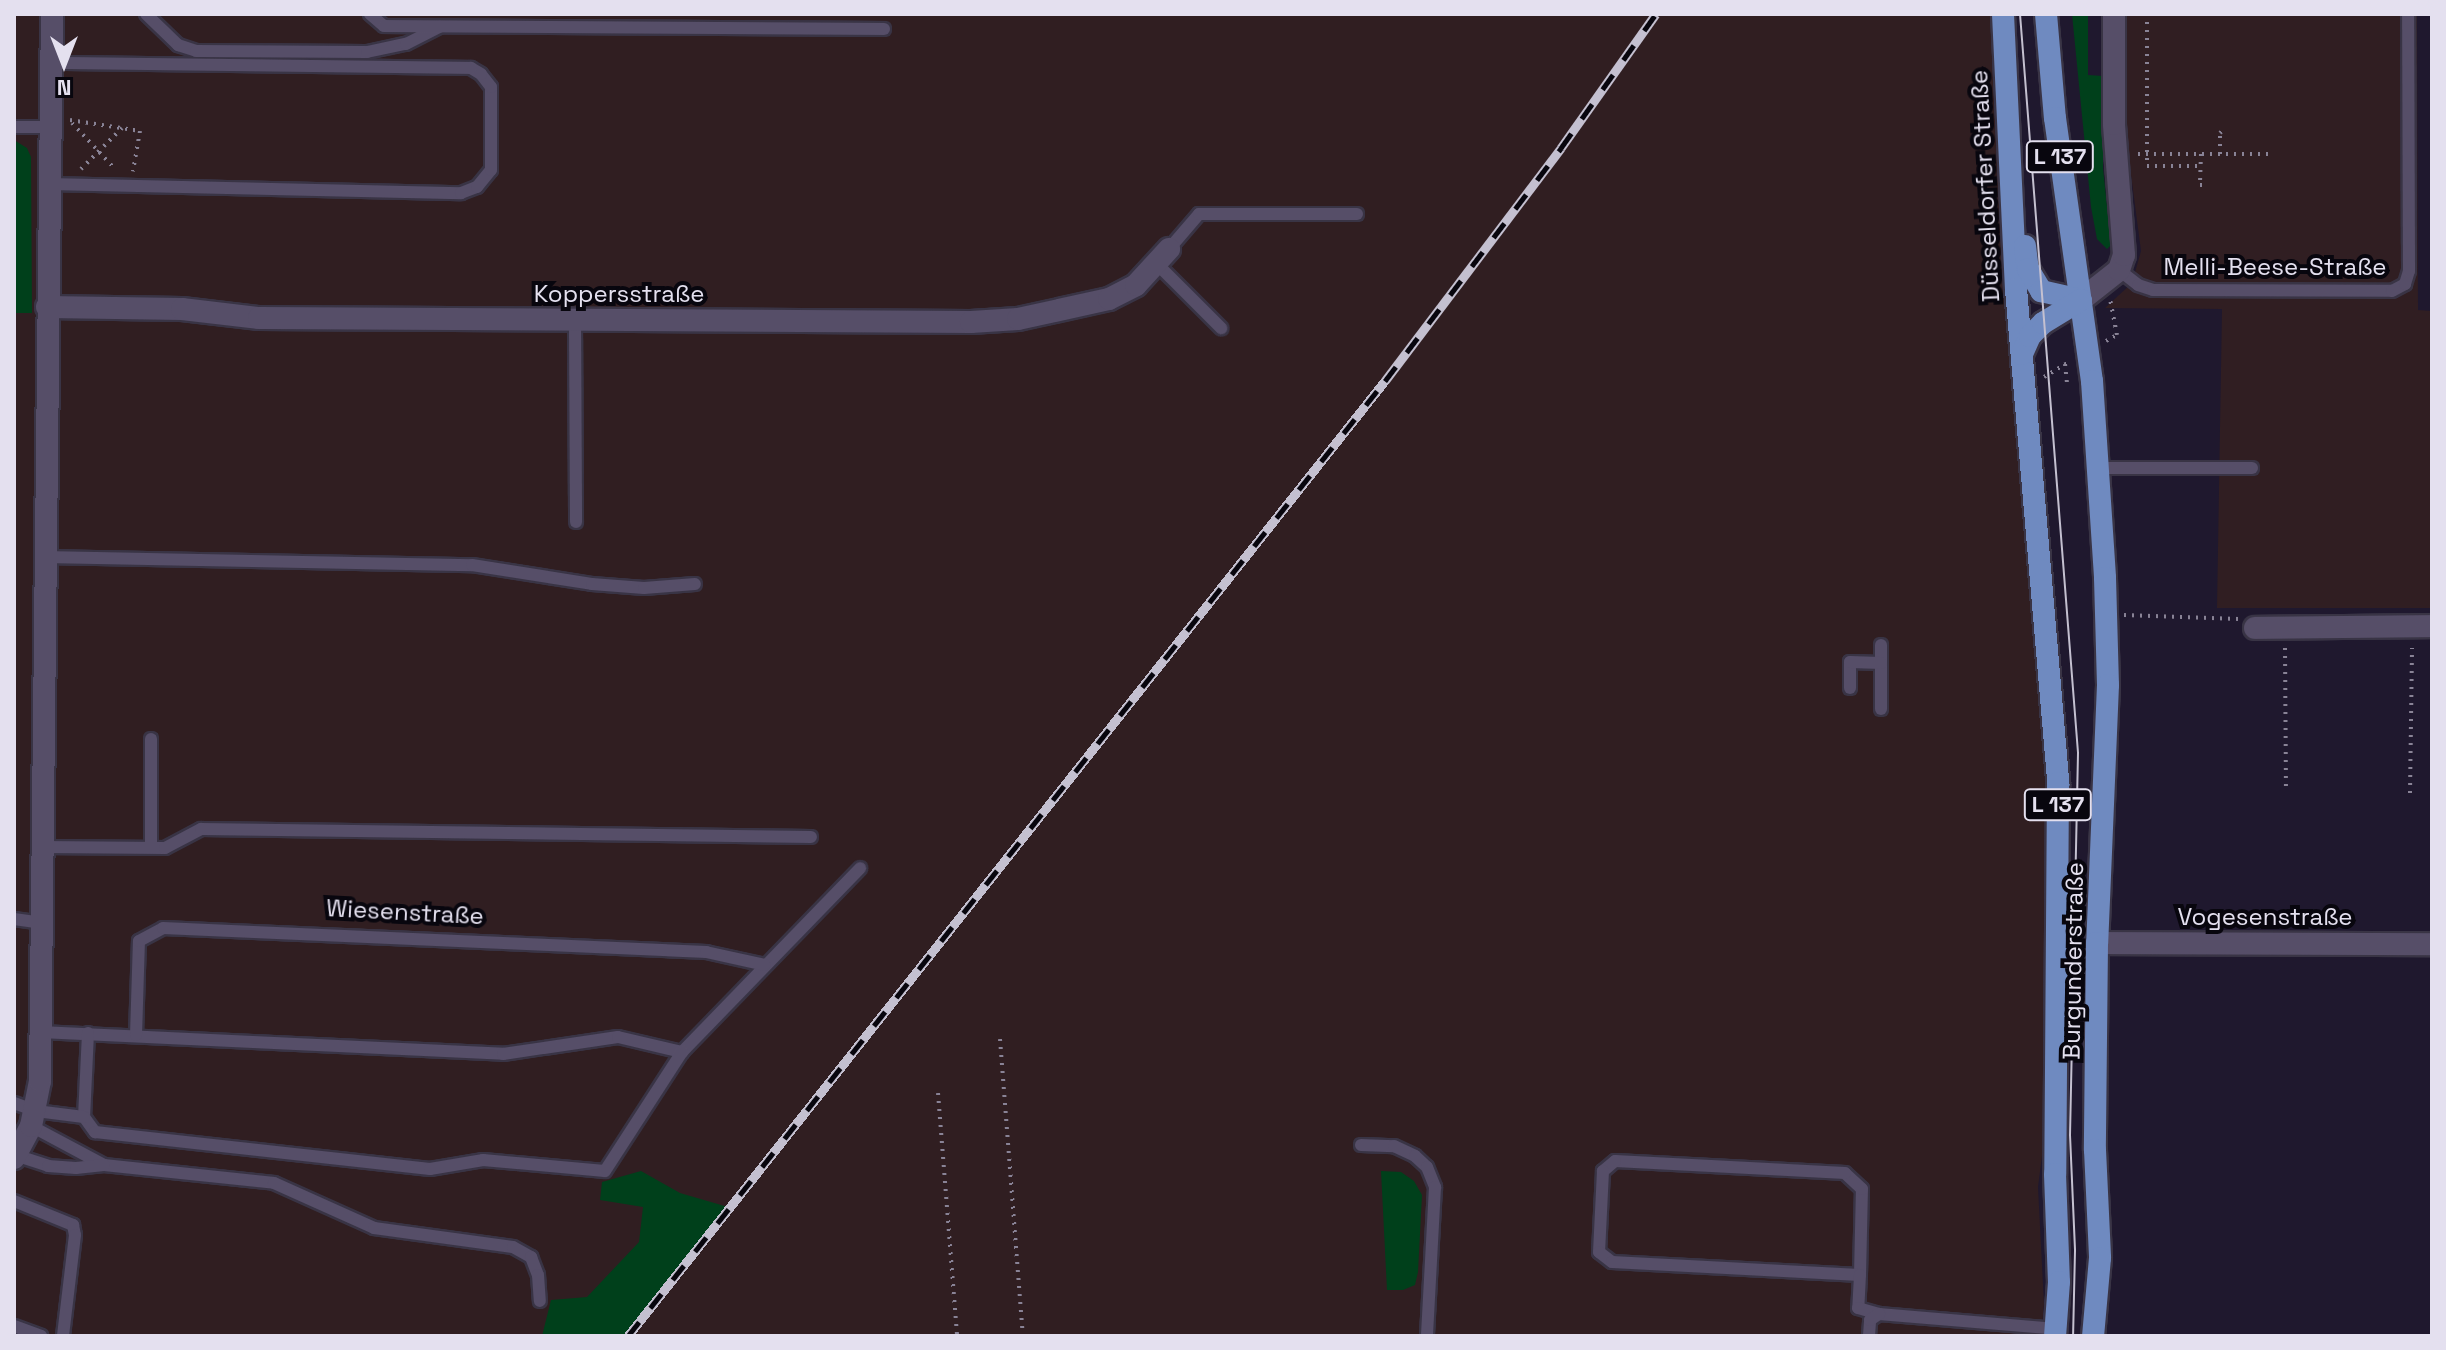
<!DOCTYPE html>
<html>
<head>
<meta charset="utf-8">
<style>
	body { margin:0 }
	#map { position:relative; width:2446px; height:1350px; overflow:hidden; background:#1f182e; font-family:"Space Grotesk",sans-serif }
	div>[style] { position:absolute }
	.commercial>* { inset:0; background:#301e22 }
	.industrial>* { inset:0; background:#301e21 }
	.green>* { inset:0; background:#00401b }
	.path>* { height:4px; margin-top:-2px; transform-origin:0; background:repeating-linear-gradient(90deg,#898396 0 2px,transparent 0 8px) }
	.roads { filter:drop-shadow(2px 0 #393445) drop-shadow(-2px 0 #393445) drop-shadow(0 2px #393445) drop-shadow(0 -2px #393445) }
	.service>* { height:12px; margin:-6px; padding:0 6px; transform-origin:6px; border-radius:6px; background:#564e68 }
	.minor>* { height:22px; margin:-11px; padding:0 11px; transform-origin:11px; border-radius:11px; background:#564e68 }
	.primary>* { height:22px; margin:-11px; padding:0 11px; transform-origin:11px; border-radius:11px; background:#6f8ac0 }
	.tram>* { height:2px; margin:-1px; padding:0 1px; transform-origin:1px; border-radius:1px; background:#c4c0d0 }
	.rail>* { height:9px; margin-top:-4.5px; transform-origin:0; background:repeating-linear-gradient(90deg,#08060e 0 18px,#c4c0d0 0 36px); box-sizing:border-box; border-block:2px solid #c4c0d0 }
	span { translate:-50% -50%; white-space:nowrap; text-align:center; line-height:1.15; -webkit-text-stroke:8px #08060e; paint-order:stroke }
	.shield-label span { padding:2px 6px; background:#08060e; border:2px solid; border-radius:6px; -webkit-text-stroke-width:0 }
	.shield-label { font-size:22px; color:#e4e0ef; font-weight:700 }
	.street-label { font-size:24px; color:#e4e0ef }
	.frame { position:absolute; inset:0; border:16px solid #e4e0ef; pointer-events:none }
	.north { position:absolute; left:24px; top:24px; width:80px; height:80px; -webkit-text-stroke:6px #08060e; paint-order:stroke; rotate:180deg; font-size:22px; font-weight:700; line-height:32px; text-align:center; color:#e4e0ef }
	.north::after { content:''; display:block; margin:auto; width:28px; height:36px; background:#e4e0ef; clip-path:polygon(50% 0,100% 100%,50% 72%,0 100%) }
</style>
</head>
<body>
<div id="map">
	<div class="commercial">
		<i style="clip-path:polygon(2124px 14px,2417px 14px,2418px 310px,2432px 311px,2432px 608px,2217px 608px,2222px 309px,2105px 308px,2132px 283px,2141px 251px,2125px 129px)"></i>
	</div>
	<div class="industrial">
		<i style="clip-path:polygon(14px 14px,1996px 14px,2050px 810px,2046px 1125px,2038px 1187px,2044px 1304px,2041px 1336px,14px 1336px)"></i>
	</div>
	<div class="green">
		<i style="clip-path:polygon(2072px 14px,2088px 14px,2088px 75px,2103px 76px,2103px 168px,2111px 245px,2107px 249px,2097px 239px,2091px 207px)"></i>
		<i style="clip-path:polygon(14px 140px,27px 148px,31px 157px,32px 313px,14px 313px)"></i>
		<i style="clip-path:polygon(641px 1171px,680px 1193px,728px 1207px,627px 1336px,542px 1336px,551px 1300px,587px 1297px,639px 1242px,643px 1207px,600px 1200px,602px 1182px)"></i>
		<i style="clip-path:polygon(1381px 1171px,1401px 1172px,1414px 1181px,1422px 1195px,1418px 1272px,1415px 1285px,1403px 1290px,1387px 1290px)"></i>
	</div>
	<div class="path">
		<i style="left:2147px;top:14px;width:152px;rotate:90deg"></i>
		<i style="left:2147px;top:166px;width:54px"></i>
		<i style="left:70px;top:120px;width:71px;rotate:8.9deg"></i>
		<i style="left:140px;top:131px;width:41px;rotate:99.9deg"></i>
		<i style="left:72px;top:123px;width:63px;rotate:46.9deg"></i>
		<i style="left:2138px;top:154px;width:134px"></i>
		<i style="left:2201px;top:154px;width:31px;rotate:92deg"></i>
		<i style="left:2200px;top:185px;width:5px"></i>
		<i style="left:2220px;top:154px;width:21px;rotate:-90deg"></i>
		<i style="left:2220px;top:133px;width:7px;rotate:-45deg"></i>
		<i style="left:81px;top:169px;width:58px;rotate:-45deg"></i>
		<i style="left:2106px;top:341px;width:13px;rotate:-29deg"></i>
		<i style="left:2117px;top:335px;width:36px;rotate:-101deg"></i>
		<i style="left:2065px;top:364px;width:20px;rotate:84deg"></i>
		<i style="left:2044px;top:377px;width:31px;rotate:-31deg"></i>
		<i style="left:2124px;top:615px;width:115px;rotate:2deg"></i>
		<i style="left:2285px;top:648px;width:138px;rotate:89.6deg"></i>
		<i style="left:2410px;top:793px;width:145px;rotate:-89.2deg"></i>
		<i style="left:1000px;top:1039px;width:298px;rotate:85.6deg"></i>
		<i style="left:938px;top:1093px;width:244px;rotate:85.5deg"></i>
	</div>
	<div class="roads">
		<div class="service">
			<i style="left:146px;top:14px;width:45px;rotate:44.1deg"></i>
			<i style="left:178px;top:45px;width:19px;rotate:18deg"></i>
			<i style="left:196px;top:51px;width:171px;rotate:0.3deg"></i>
			<i style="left:367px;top:52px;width:40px;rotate:-12deg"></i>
			<i style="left:406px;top:44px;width:38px;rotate:-27deg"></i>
			<i style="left:370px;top:14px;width:18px;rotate:41deg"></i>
			<i style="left:384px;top:26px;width:500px;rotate:0.34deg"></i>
			<i style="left:14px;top:127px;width:35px"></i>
			<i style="left:49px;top:184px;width:412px;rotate:1.3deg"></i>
			<i style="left:461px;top:193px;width:17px;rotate:-21deg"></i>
			<i style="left:477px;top:187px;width:22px;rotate:-51deg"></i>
			<i style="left:491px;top:170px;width:83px;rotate:-90deg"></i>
			<i style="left:491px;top:87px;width:16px;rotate:-128deg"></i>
			<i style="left:481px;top:74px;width:12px;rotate:-149deg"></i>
			<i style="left:471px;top:68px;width:420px;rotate:-179.3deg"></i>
			<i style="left:1169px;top:249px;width:46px;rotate:-49.4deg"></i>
			<i style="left:1199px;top:214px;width:158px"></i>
			<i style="left:1157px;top:264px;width:91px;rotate:45deg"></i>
			<i style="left:2119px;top:270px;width:24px;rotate:38deg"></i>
			<i style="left:2138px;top:285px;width:16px;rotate:18deg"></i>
			<i style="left:2153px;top:290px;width:239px;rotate:0.2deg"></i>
			<i style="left:2392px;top:291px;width:15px;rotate:-28deg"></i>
			<i style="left:2405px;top:284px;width:14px;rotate:-73deg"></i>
			<i style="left:2409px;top:271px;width:257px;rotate:-90.2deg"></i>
			<i style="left:575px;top:320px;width:202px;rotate:89.7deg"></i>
			<i style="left:2099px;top:468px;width:153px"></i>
			<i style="left:44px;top:557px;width:428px;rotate:1.1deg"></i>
			<i style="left:472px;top:565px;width:121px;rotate:9deg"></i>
			<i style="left:592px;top:584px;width:52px;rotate:4.4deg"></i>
			<i style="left:644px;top:588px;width:51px;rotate:-4.5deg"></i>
			<i style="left:1881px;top:645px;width:64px;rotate:90deg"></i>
			<i style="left:1850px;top:688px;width:26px;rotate:-90deg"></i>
			<i style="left:1850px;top:662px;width:31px;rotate:2deg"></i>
			<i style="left:41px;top:847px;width:124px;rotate:0.5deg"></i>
			<i style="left:165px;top:848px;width:41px;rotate:-27.8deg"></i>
			<i style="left:201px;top:829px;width:610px;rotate:0.75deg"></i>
			<i style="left:151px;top:847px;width:108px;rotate:-90deg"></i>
			<i style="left:14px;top:919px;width:27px;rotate:8deg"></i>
			<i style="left:40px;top:1032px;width:464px;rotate:2.7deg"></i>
			<i style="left:503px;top:1054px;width:116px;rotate:-8.4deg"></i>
			<i style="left:618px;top:1037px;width:66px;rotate:13.2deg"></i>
			<i style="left:682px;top:1052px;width:256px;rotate:-45.9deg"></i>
			<i style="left:88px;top:1033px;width:84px;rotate:92.7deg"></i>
			<i style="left:84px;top:1117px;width:19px;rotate:54deg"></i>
			<i style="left:95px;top:1132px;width:337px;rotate:6.3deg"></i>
			<i style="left:430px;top:1169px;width:54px;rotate:-9.6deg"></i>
			<i style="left:483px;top:1160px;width:122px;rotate:5.2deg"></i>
			<i style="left:605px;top:1171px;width:142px;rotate:-57.1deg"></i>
			<i style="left:136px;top:1035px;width:94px;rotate:-88.2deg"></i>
			<i style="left:139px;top:941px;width:27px;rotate:-28deg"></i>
			<i style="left:163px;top:928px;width:544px;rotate:2.53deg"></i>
			<i style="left:706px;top:952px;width:60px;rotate:12.4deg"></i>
			<i style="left:14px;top:1103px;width:23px;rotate:20deg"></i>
			<i style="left:36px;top:1111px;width:48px;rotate:7.1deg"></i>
			<i style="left:31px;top:1126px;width:83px;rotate:28.1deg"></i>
			<i style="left:104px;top:1165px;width:171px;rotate:6deg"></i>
			<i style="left:274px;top:1183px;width:110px;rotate:24.2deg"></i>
			<i style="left:374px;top:1228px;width:140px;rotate:7.8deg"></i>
			<i style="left:513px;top:1247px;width:21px;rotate:29deg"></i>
			<i style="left:531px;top:1257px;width:19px;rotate:69deg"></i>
			<i style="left:538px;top:1275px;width:26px;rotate:86deg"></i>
			<i style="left:1361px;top:1145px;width:33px;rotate:2deg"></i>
			<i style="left:1394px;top:1146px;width:23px;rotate:25deg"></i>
			<i style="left:1415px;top:1156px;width:16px;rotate:43deg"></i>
			<i style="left:1427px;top:1167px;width:22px;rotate:68deg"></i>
			<i style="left:1435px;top:1187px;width:149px;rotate:93.1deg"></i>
			<i style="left:15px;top:1155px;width:35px;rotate:18deg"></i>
			<i style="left:48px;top:1166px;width:28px;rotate:4deg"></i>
			<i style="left:76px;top:1168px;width:28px;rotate:-6deg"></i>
			<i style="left:14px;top:1201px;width:64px;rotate:22.1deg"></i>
			<i style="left:73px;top:1225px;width:10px;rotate:79deg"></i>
			<i style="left:75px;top:1235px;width:102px;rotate:96.8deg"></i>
			<i style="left:1860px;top:1275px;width:86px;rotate:-88.7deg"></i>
			<i style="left:1862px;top:1189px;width:23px;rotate:-137deg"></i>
			<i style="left:1845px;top:1173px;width:230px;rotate:-177deg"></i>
			<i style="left:1615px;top:1161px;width:16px;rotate:140deg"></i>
			<i style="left:1603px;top:1171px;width:81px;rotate:92.8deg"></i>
			<i style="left:1599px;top:1252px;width:16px;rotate:38deg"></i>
			<i style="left:1612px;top:1262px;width:248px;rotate:3deg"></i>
			<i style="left:1860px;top:1275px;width:33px;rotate:93deg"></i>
			<i style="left:1858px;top:1308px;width:22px;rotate:16deg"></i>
			<i style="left:1879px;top:1314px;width:178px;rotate:4.8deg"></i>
			<i style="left:14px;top:1326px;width:29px;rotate:20deg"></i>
			<i style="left:1869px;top:1336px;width:16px;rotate:-86deg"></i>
			<i style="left:1870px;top:1320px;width:11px;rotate:-34deg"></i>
		</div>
		<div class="minor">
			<i style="left:2081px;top:300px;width:48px;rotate:-38.3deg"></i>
			<i style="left:2119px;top:270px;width:16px;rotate:-72deg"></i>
			<i style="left:2124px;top:255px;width:131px;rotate:-94.4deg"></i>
			<i style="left:2114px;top:124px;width:110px;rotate:-90deg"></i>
			<i style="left:47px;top:307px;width:135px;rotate:0.8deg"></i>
			<i style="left:182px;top:309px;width:78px;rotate:6.7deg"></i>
			<i style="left:259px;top:318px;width:712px;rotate:0.32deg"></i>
			<i style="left:971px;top:322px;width:47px;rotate:-3.7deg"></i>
			<i style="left:1018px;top:319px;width:93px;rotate:-12.4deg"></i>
			<i style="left:1109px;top:299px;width:30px;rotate:-27deg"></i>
			<i style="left:1136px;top:285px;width:49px;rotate:-47.5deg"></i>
			<i style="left:2255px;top:628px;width:177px;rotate:-0.6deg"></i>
			<i style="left:2097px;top:943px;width:335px;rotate:0.2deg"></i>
			<i style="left:14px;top:1158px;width:36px;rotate:-62deg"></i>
			<i style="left:31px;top:1126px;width:46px;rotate:-78.7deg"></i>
			<i style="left:40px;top:1081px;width:1067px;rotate:-89.36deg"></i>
		</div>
		<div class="primary">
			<i style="left:2003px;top:14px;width:275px;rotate:87.3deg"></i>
			<i style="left:2016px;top:289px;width:496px;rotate:85.1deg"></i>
			<i style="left:2058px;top:783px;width:391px;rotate:90.4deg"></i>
			<i style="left:2055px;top:1174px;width:108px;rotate:87.9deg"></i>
			<i style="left:2059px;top:1282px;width:54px;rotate:94.2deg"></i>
			<i style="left:2046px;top:14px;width:104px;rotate:85.1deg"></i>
			<i style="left:2055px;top:118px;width:266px;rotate:82deg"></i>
			<i style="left:2092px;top:381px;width:197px;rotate:86.2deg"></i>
			<i style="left:2105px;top:578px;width:107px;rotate:88.4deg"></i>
			<i style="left:2108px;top:685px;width:258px;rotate:92.4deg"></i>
			<i style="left:2097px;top:943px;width:207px;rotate:90.6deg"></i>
			<i style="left:2095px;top:1150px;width:108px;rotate:87.3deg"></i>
			<i style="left:2100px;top:1258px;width:78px;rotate:95.1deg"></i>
			<i style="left:2025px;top:246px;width:23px;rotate:83deg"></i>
			<i style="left:2028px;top:269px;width:26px;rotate:59deg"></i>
			<i style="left:2041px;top:291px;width:41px;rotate:12.7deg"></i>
			<i style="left:2022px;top:354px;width:20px;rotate:-66deg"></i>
			<i style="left:2030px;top:336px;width:18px;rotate:-45deg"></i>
			<i style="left:2043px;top:323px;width:44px;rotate:-31.2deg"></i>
		</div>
	</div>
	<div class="tram">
		<i style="left:2020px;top:14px;width:741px;rotate:85.51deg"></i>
		<i style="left:2078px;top:753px;width:382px;rotate:91.2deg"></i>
		<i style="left:2070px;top:1135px;width:116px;rotate:87.5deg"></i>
		<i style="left:2075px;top:1251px;width:85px;rotate:91.3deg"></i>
	</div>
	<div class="rail">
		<i style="left:628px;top:1336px;width:1219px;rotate:-51.6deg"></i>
		<i style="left:1385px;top:381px;width:292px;rotate:-52.9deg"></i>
		<i style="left:1561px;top:148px;width:164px;rotate:-54.7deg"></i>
	</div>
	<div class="shield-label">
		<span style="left:2060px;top:157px">L 137</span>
		<span style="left:2058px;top:805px">L 137</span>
	</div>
	<div class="street-label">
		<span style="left:1985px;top:186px;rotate:-93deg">Düsseldorfer Straße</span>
		<span style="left:2275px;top:267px">Melli-Beese-Straße</span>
		<span style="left:619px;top:294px">Koppersstraße</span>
		<span style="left:405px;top:912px;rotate:3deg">Wiesenstraße</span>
		<span style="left:2265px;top:917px">Vogesenstraße</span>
		<span style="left:2073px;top:961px;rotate:-89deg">Burgunderstraße</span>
	</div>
	<div class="frame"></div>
	<div class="north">N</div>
</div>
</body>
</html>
